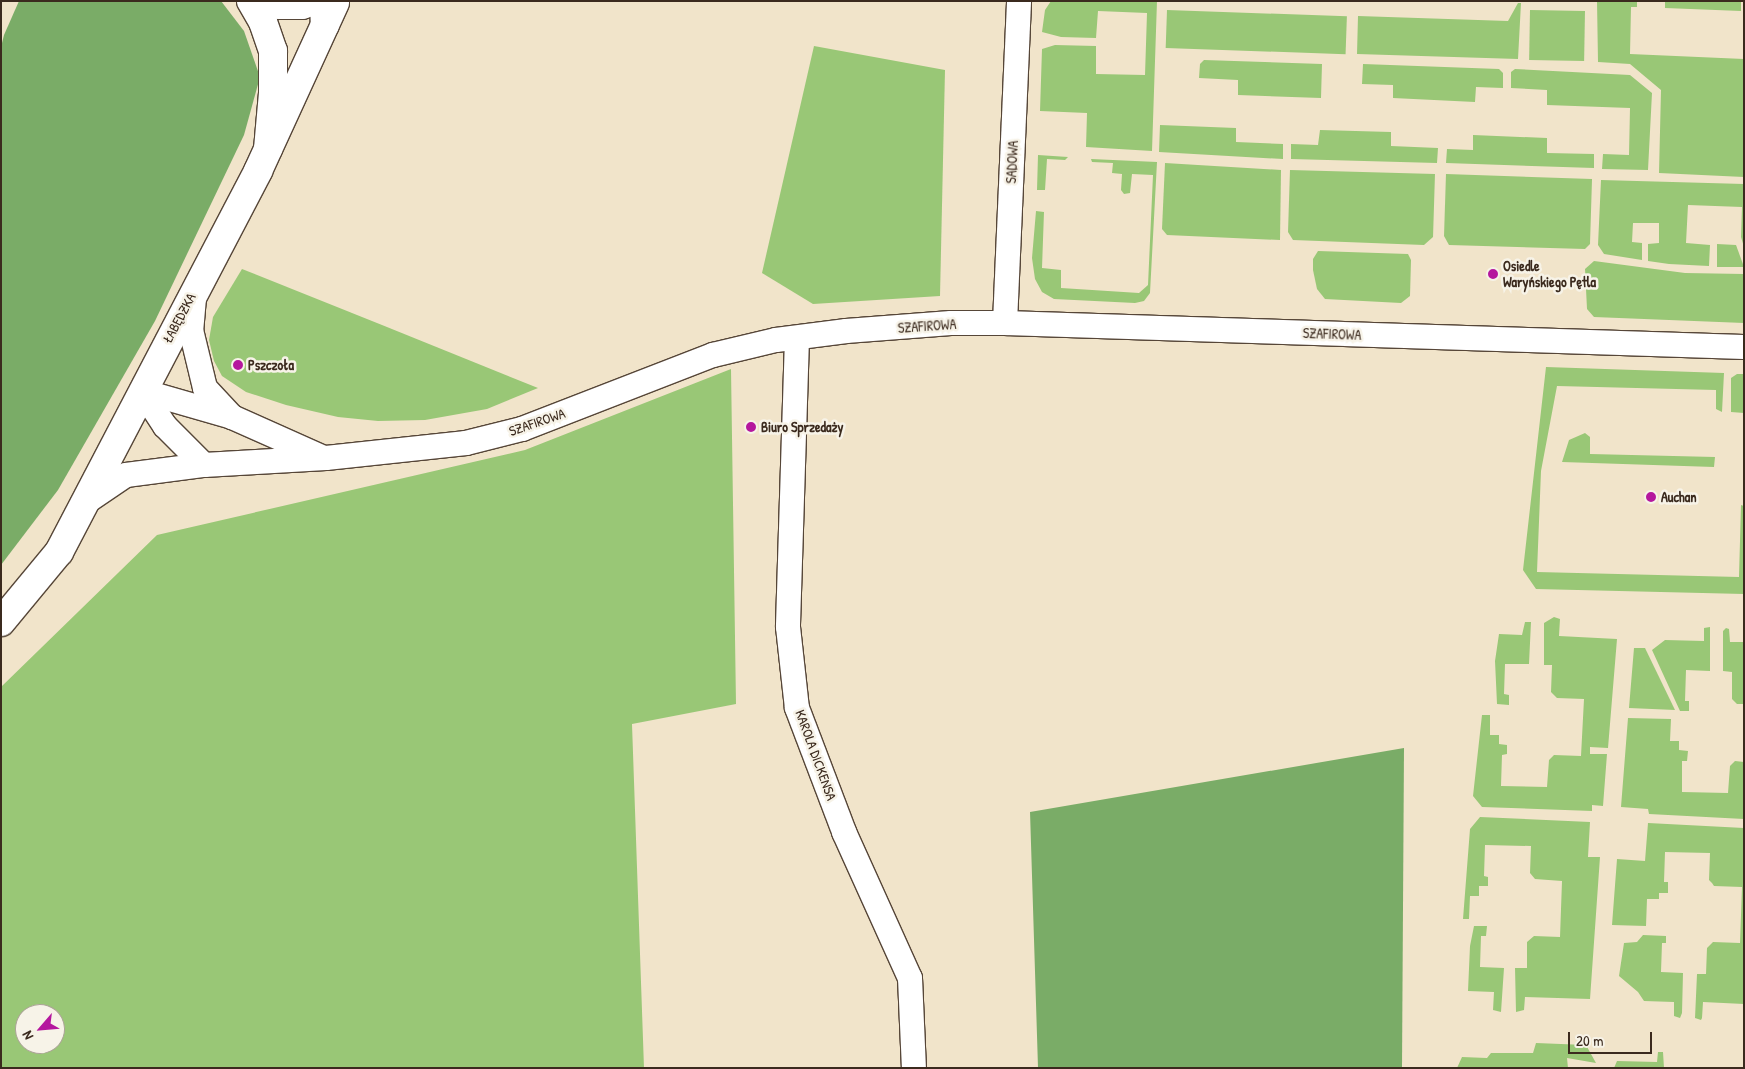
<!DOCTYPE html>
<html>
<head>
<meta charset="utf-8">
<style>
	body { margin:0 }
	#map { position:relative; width:1745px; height:1069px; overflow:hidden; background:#f1e4ca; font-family:"Patrick Hand",sans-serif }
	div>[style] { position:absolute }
	.green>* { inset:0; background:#99c776; transform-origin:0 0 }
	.forest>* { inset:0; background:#7aac67 }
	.roads { filter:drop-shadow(1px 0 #564638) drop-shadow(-1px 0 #564638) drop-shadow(0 1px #564638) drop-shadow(0 -1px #564638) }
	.street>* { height:24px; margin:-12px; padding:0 12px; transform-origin:12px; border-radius:12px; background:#fff }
	.secondary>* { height:28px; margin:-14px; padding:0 14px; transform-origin:14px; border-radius:14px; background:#fff }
	.primary>* { height:28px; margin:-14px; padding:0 14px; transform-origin:14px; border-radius:14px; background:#fff }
	.dots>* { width:14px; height:14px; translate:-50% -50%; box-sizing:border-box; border:2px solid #f7f3e8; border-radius:50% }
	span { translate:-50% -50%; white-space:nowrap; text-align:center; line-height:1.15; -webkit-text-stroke:5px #f7f3e8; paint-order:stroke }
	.street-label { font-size:14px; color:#3b2a1e }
	.poi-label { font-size:14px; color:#3b2a1e; font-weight:700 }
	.left { translate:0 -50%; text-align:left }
	.frame { position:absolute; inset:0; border:2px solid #3b2a1e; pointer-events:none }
	.north { position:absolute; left:15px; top:1004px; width:50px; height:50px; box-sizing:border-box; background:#f7f3e8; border:1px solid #aca397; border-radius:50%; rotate:243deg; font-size:14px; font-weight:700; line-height:20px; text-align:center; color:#3b2a1e }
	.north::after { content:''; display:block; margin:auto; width:18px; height:22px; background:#b5179e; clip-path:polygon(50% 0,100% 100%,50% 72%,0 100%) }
	.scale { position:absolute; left:1568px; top:1032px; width:84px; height:22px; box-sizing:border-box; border:2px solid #3b2a1e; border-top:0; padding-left:6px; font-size:15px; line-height:18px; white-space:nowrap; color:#3b2a1e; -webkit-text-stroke:4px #f7f3e8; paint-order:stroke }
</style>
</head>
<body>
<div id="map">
	<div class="green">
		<i style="clip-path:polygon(1051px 1px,1157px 1px,1152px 151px,1086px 147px,1087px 113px,1040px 111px,1042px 49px,1055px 45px,1096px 46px,1096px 74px,1145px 75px,1147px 13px,1098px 11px,1096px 38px,1061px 37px,1042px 32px,1045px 10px)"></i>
		<i style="clip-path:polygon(1597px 1px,1637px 1px,1637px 7px,1631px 7px,1630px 54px,1744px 59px,1744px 177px,1659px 173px,1661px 90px,1630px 64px,1598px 62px)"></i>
		<i style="clip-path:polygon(1665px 1px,1741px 1px,1741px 11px,1665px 8px)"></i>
		<i style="clip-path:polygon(1518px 3px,1521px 3px,1518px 59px,1357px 54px,1358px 16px,1508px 21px)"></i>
		<i style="left:1167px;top:10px;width:180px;height:38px;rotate:2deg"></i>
		<i style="left:1530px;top:10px;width:55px;height:50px;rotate:1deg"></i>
		<i style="clip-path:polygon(814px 46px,945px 70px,940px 296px,813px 304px,762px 273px)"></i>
		<i style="clip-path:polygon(1204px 60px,1322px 64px,1321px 98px,1238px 95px,1238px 80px,1199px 78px,1200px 64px)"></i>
		<i style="clip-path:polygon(1363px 64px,1499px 69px,1503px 73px,1503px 88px,1476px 87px,1475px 102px,1393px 98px,1393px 85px,1362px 84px)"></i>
		<i style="clip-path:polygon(1515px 69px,1630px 75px,1652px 93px,1648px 170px,1602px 169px,1603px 154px,1629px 155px,1630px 108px,1547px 105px,1547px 90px,1511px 88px,1511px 72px)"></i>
		<i style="clip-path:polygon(1160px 125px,1236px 128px,1236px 142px,1283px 144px,1283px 159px,1159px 152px)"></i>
		<i style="clip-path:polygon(1320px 130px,1391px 132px,1391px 146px,1438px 148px,1437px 163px,1291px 159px,1291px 144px,1318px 145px)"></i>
		<i style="clip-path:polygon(1473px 135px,1547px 138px,1547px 153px,1594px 154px,1594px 168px,1446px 163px,1447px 149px,1473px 150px)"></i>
		<i style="clip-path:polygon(1038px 155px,1068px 157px,1065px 160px,1047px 159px,1045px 190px,1037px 190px)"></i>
		<i style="clip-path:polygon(1091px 159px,1157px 162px,1150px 293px,1144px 301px,1135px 303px,1054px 299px,1042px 292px,1035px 279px,1032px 258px,1036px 211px,1044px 212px,1042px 268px,1061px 270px,1061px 288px,1139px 293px,1148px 285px,1153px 175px,1132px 174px,1130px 193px,1124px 194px,1121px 190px,1122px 174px,1112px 173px,1113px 163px,1092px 162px)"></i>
		<i style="clip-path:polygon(1165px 163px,1281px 170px,1280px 240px,1167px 235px,1162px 229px)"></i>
		<i style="clip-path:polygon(1290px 170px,1435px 174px,1433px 237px,1424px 245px,1293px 240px,1288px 232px)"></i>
		<i style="clip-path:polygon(1446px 174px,1592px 179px,1590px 244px,1585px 249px,1449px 245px,1444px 236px)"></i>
		<i style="clip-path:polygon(1601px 180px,1744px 184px,1744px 247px,1741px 237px,1742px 207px,1688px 205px,1686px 243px,1710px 245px,1709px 266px,1669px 264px,1648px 261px,1648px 244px,1659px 243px,1659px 223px,1633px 223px,1632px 242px,1642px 243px,1642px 260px,1604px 254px,1598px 245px)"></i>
		<i style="clip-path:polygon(1717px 244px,1736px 245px,1744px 267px,1717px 267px)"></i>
		<i style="clip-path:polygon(1318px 251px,1408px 254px,1411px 260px,1410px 296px,1401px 303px,1325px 299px,1317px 289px,1313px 270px,1313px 259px)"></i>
		<i style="clip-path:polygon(1594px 261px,1685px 273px,1744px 274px,1744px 323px,1594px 317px,1587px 309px,1585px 269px)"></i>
		<i style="clip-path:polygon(242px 269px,382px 325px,538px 388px,487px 409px,425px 420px,378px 421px,338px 417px,286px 405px,246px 392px,222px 376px,214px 361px,209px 340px,213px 317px)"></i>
		<i style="clip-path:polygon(1546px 367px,1724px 373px,1722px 412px,1716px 409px,1716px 390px,1557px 386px,1541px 471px,1537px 572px,1739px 577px,1741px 505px,1744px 506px,1744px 594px,1536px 589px,1523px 570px)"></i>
		<i style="clip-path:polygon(evenodd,731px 369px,736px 704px,632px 724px,644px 1068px,1px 1068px,1px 687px,157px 535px,525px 450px,731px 369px,25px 1014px,55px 1014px,55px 1044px,25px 1044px,25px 1014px)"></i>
		<i style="clip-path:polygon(1737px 374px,1744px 374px,1744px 413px,1731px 412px,1731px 378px)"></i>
		<i style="clip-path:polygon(1585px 433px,1590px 437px,1590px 454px,1715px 457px,1714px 467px,1562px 462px,1569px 440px)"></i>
		<i style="clip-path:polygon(1554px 617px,1560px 619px,1559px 636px,1617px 639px,1608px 748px,1590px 747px,1590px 754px,1607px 754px,1603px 806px,1592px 805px,1592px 811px,1482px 807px,1473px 796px,1482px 715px,1490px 715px,1490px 735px,1499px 735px,1499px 744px,1507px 745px,1507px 754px,1502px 755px,1501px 786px,1547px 787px,1549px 760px,1554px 755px,1581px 756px,1584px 699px,1557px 698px,1551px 692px,1552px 665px,1544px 665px,1544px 623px)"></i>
		<i style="clip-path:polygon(1525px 622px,1531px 622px,1529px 664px,1505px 664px,1504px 694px,1509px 695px,1509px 705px,1497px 704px,1495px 661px,1499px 634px,1522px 635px)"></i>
		<i style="clip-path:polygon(1710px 627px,1710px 671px,1686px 670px,1685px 701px,1689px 701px,1689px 711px,1680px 711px,1652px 650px,1665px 640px,1704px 641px,1704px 628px)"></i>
		<i style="clip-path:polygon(1726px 628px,1729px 629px,1730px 642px,1744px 642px,1744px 704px,1737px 704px,1732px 699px,1732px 672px,1723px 671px,1723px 631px)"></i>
		<i style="clip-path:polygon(1634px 648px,1645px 648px,1675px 710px,1629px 708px)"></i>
		<i style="clip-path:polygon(1628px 718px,1671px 719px,1670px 741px,1679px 741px,1679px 750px,1688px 751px,1687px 761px,1682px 761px,1682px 792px,1728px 793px,1730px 766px,1735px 761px,1744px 762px,1744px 819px,1649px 814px,1648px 809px,1621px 807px)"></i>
		<i style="clip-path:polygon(1480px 817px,1590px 822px,1588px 857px,1600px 857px,1590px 999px,1525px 997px,1524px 1010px,1516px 1012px,1515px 968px,1527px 968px,1527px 942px,1534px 936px,1560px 937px,1562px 881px,1535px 879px,1530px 873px,1531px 846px,1485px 845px,1484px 876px,1488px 877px,1488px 886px,1479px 886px,1479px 896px,1470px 896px,1469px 919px,1463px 919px,1470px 829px)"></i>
		<i style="clip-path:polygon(1648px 823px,1744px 828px,1744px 1004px,1703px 1002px,1702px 1018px,1701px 1020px,1695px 1018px,1697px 974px,1706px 974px,1707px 948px,1713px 942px,1740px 943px,1742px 887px,1714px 886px,1712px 883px,1709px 880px,1710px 853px,1665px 852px,1664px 882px,1668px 882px,1668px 893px,1659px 893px,1659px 899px,1647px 899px,1646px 926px,1612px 925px,1617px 859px,1645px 861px)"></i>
		<i style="clip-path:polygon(1474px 926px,1487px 926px,1486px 936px,1481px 936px,1480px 967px,1504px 968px,1501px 1012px,1493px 1010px,1494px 992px,1468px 991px,1470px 946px)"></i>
		<i style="clip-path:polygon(1643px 935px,1666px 936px,1666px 943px,1662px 943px,1661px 972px,1683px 973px,1682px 1013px,1680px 1018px,1674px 1016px,1674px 1002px,1644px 1001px,1638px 992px,1619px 976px,1624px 943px,1637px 942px)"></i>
		<i style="clip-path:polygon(1536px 1043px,1586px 1045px,1596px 1063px,1567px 1058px,1568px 1068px,1457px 1068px,1462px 1057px,1487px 1058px,1491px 1053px,1533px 1053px)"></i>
		<i style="clip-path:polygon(1658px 1052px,1663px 1052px,1664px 1068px,1614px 1068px,1617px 1061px,1657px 1062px)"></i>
	</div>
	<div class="forest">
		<i style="clip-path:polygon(19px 1px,221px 1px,244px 31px,260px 77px,244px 135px,155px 321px,58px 490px,1px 565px,1px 47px,4px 35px)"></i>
		<i style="clip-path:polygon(1404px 748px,1402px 1068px,1038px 1068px,1030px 812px)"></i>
	</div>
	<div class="roads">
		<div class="street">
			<i style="left:194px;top:298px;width:32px;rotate:95deg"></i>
			<i style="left:191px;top:330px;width:60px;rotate:76.4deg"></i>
			<i style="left:205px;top:388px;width:40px;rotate:47deg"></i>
			<i style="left:1005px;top:323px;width:322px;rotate:-87.5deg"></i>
			<i style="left:797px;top:338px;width:289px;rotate:91.8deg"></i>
			<i style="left:788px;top:627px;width:81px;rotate:83.7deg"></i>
			<i style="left:797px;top:708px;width:133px;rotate:69.2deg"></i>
			<i style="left:844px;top:832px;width:160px;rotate:65.7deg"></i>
			<i style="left:910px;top:978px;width:90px;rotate:87.5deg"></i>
			<i style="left:142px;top:391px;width:94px;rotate:16.1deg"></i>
			<i style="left:232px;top:417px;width:98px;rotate:24deg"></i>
			<i style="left:142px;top:391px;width:42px;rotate:56.7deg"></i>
			<i style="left:165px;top:426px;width:55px;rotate:45deg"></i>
			<i style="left:86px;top:502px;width:48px;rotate:-34deg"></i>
			<i style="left:126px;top:475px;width:79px;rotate:-7.3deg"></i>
			<i style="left:204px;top:465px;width:122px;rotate:-3.3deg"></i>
			<i style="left:326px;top:458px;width:141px;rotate:-6.1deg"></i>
			<i style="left:466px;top:443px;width:58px;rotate:-14deg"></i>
			<i style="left:522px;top:429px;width:205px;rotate:-21.2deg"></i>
			<i style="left:713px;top:355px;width:65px;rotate:-13.4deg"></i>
			<i style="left:776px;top:340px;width:71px;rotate:-7.3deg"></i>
			<i style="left:846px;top:331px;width:105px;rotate:-4.4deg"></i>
			<i style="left:951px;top:323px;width:54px"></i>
			<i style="left:1005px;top:323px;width:739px;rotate:1.86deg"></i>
		</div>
		<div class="secondary">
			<i style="left:1px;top:622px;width:91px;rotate:-50.4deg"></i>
			<i style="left:59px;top:552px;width:430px;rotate:-62.4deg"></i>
			<i style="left:258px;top:171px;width:185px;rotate:-65.4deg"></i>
		</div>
		<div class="primary">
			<i style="left:251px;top:1px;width:24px;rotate:60deg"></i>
			<i style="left:263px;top:22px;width:31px;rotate:71deg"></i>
			<i style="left:273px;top:51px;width:42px;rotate:90deg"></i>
			<i style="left:273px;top:93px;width:56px;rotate:95.1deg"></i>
			<i style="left:267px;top:1px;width:13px;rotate:18deg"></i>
			<i style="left:279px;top:5px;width:23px"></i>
			<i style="left:302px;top:5px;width:13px;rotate:-18deg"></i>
			<i style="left:324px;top:1px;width:24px;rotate:88deg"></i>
		</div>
	</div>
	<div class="dots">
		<i style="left:1493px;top:274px;background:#b5179e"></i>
		<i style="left:238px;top:365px;background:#b5179e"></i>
		<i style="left:751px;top:427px;background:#b5179e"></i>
		<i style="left:1651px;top:497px;background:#b5179e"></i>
	</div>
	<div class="street-label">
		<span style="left:1012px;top:162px;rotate:-87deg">SADOWA</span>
		<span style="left:179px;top:318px;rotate:-62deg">ŁABĘDZKA</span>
		<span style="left:927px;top:326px;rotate:-4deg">SZAFIROWA</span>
		<span style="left:1332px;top:334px;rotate:2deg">SZAFIROWA</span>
		<span style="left:537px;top:422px;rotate:-19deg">SZAFIROWA</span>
		<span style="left:816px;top:755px;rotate:70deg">KAROLA DICKENSA</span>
	</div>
	<div class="poi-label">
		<span class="left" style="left:1503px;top:274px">Osiedle<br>Waryńskiego Pętla</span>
		<span class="left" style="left:248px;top:365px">Pszczoła</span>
		<span class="left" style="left:761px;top:427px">Biuro Sprzedaży</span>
		<span class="left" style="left:1661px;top:497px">Auchan</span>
	</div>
	<div class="frame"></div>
	<div class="north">N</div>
	<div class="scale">20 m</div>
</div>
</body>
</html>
